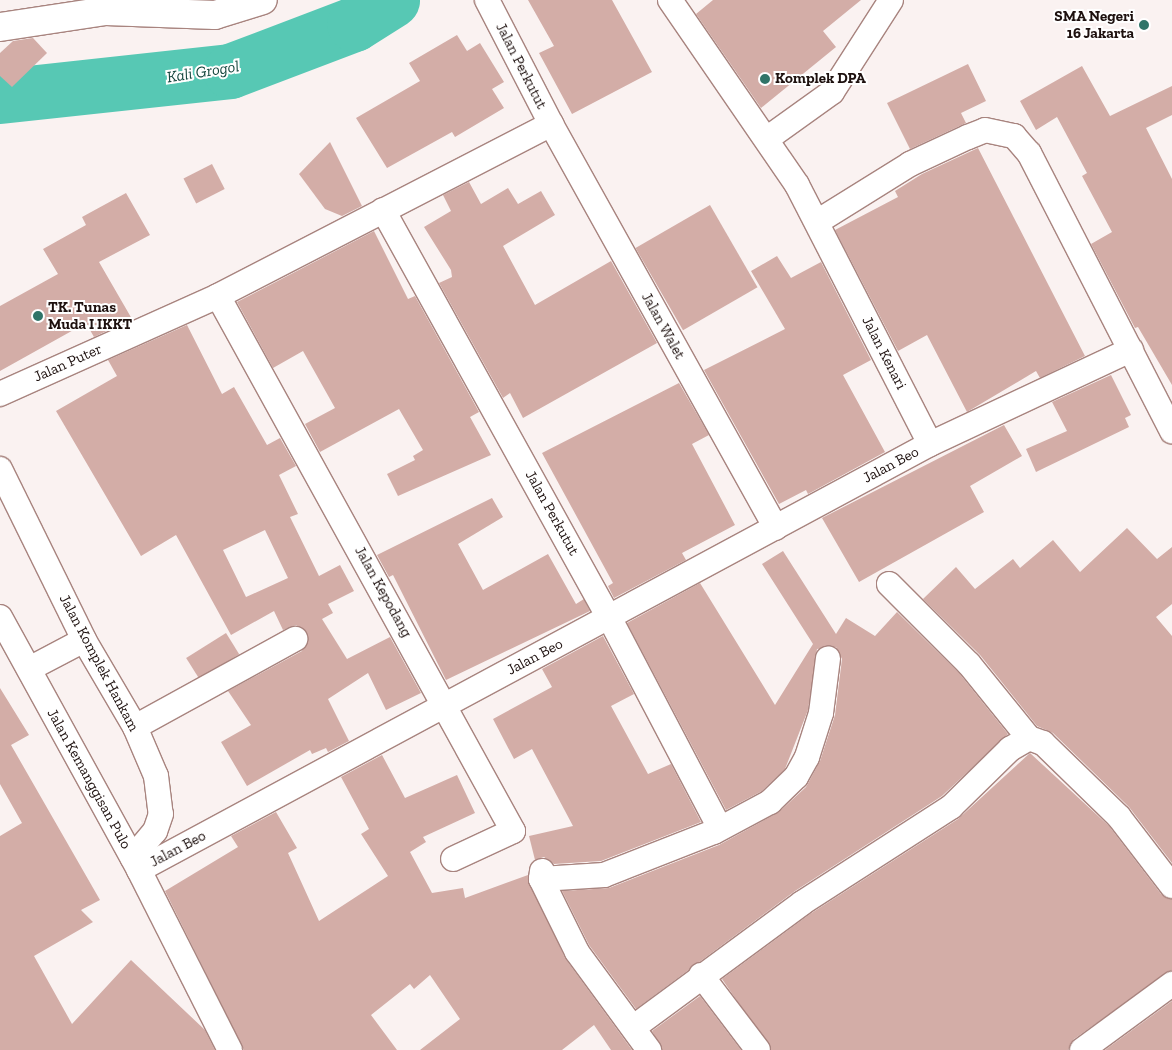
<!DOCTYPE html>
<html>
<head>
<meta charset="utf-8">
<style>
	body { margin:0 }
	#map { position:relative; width:1172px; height:1050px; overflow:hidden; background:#faf2f1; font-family:"Zilla Slab",serif }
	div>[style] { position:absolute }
	.river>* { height:55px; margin:-27.5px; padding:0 27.5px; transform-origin:27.5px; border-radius:27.5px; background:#57c8b4 }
	.building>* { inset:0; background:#d3ada7; transform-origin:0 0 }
	.roads { filter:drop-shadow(1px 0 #a8847f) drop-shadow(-1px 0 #a8847f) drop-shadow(0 1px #a8847f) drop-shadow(0 -1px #a8847f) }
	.minor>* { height:24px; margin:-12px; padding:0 12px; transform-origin:12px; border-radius:12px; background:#fff }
	.tertiary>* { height:28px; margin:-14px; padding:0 14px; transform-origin:14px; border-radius:14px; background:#fff }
	.dots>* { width:14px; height:14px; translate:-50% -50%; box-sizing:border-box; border:2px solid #fff; border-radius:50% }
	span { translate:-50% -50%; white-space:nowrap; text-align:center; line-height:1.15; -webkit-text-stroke:4px #fff; paint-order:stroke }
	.poi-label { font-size:15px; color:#1d100e; font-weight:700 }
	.right { translate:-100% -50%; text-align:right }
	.left { translate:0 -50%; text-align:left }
	.street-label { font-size:15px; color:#1d100e }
	.water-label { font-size:16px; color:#15473e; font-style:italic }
</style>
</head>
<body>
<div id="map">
	<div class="river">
		<i style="left:0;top:96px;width:231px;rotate:-6.2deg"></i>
		<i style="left:230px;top:71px;width:133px;rotate:-20.8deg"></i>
		<i style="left:354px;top:24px;width:45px;rotate:-32.3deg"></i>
	</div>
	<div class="building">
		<i style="clip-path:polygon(528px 0,612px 0,652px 72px,572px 114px,539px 53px,554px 46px)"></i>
		<i style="clip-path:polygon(713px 0,861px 0,823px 31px,836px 47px,761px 108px,696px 14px)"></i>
		<i style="clip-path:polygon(457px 35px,467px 51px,480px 43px,504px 82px,492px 89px,504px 108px,455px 137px,452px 132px,387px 168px,356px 118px,420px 81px,409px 63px)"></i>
		<i style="clip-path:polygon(33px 38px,47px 53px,12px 87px,0 76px,0 53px,13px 41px)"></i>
		<i style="clip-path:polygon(968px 64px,986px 101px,961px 113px,966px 123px,910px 149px,887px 103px)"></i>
		<i style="clip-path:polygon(1082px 66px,1110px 116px,1172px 86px,1172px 115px,1146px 128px,1172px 179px,1172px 385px,1138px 327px,1135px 328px,1091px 244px,1112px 232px,1082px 176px,1087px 173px,1057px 117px,1036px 130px,1020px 101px)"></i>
		<i style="clip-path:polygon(330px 142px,362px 206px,342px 216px,325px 209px,299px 174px)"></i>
		<i style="clip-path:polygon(978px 148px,1085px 356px,1040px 378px,1036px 371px,967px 412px,927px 335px,898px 351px,835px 230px,898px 197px,895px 191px,922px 174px)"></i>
		<i style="left:212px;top:164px;width:28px;height:32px;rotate:63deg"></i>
		<i style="clip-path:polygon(469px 182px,481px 204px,508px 188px,518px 204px,541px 191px,555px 215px,503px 246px,535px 305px,611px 261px,657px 343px,523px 418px,510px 393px,503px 398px,439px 283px,452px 277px,451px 270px,424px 227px,451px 211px,443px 195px)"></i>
		<i style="clip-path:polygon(126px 193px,150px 235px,99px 262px,132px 319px,94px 337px,86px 323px,0 371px,0 306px,58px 274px,43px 249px,86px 225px,82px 217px)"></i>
		<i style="left:710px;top:205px;width:95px;height:86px;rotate:60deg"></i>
		<i style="clip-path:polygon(374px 231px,408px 299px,415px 296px,479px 412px,470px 417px,491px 455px,398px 496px,387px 474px,415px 460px,413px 456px,423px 450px,399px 409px,320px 452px,305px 424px,335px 408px,303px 351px,273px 368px,237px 302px)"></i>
		<i style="clip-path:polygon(777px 256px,791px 278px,821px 262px,871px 360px,843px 375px,885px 452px,808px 494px,806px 490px,779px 504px,704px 370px,785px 329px,751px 271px)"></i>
		<i style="clip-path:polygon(evenodd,187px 325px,222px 394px,234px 387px,267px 445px,280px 438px,296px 466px,279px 475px,298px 514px,290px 517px,319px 576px,340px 565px,354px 591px,328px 604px,333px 613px,322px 619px,347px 659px,390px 637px,421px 693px,386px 710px,368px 673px,328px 699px,349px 741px,328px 752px,326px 748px,312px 754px,310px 750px,247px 786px,221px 742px,251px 725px,228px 691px,302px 651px,307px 633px,296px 625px,283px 630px,274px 611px,231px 635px,176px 535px,141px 556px,56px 411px,117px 376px,108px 360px,187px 325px,265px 530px,288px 578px,246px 597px,223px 550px,265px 530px)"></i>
		<i style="clip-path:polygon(1111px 375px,1131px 415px,1125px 418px,1129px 427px,1036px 472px,1026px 449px,1067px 431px,1052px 402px)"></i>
		<i style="clip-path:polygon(679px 383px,709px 435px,692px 444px,735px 525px,682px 553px,686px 560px,614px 598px,608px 586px,613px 583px,542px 453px)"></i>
		<i style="clip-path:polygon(1004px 425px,1022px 456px,970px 486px,984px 512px,859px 582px,822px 518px)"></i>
		<i style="clip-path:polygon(492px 498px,503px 517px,458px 544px,483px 590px,548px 554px,576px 604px,584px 599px,590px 611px,446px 680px,393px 575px,389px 577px,377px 555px)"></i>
		<i style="clip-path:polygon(1127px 528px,1157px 559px,1172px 547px,1172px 604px,1156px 617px,1172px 636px,1172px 863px,1129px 807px,1053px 733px,1037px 726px,980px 655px,923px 599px,956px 567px,975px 589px,1013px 559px,1020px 568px,1053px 540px,1080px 572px)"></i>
		<i style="clip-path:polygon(783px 551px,836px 634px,846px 618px,875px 636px,897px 612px,959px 673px,1008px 734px,942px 796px,795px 891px,636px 1009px,589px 945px,562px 891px,609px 888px,719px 845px,779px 812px,806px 787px,820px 761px,835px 715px,842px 659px,836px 647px,817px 649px,808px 710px,785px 769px,762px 791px,726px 810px,627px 623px,700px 583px,775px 705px,813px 644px,762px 564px)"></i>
		<i style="left:226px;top:633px;width:25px;height:47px;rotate:58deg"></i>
		<i style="clip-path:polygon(603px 636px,634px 694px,611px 706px,648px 774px,671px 764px,701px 822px,601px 861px,554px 864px,544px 857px,535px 860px,529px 836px,573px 826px,532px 749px,514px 759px,493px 719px,552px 687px,542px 669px)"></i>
		<i style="clip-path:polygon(0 688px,29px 735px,11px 745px,100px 900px,81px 910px,93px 922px,34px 956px,72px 1024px,131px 960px,205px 1030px,215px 1050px,0 1050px,0 836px,22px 823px,0 784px)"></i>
		<i style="clip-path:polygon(1030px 753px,1109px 826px,1161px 894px,1172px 899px,1172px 970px,1074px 1039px,1068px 1050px,771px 1050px,722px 979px,810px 914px,958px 819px)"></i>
		<i style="clip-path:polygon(382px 755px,405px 798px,457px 775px,475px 813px,423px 837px,426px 842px,410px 852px,432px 893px,463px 888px,465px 898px,528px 875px,565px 958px,632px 1050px,611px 1050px,594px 1025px,562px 1050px,420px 1050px,460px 1019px,430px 975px,414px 989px,410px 984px,371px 1015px,397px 1050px,244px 1050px,165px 891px,238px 847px,231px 836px,276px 812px,297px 848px,288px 853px,319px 921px,388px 876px,361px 834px,369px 829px,341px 777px)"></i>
		<i style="clip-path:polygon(700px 996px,741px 1050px,662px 1050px,652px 1031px)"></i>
		<i style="clip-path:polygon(1172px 1001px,1172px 1050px,1105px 1050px)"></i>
	</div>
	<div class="roads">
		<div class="minor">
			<i style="left:487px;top:0;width:140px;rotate:62.7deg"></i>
			<i style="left:551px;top:124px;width:462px;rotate:60.9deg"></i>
			<i style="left:670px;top:0;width:224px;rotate:55.5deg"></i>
			<i style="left:797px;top:185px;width:291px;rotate:62.8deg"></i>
			<i style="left:768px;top:138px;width:79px;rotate:-35.7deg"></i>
			<i style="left:832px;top:92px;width:109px;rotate:-57.3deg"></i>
			<i style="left:383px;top:210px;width:466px;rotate:61deg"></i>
			<i style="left:609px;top:617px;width:228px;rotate:62.3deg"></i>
			<i style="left:817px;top:222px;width:110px;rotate:-31.9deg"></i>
			<i style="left:910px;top:164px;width:64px;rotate:-25deg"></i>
			<i style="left:968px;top:137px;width:18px;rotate:-22deg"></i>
			<i style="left:985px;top:130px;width:30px;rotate:12deg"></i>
			<i style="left:1014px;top:136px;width:23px;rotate:49deg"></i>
			<i style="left:1029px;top:153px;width:313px;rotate:62.8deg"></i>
			<i style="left:218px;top:296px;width:611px;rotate:61.13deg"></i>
			<i style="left:513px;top:831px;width:66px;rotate:155deg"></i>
			<i style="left:0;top:394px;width:239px;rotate:-24.2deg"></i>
			<i style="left:218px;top:296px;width:375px;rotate:-27.3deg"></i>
			<i style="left:0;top:469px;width:191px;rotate:63.8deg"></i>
			<i style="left:84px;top:640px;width:101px;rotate:59.6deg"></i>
			<i style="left:135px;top:727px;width:53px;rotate:66.8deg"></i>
			<i style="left:156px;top:776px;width:38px;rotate:83deg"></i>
			<i style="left:161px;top:814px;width:18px;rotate:109deg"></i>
			<i style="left:155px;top:831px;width:35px;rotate:130deg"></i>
			<i style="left:889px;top:584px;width:113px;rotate:45deg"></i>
			<i style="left:969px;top:664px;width:95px;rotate:51deg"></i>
			<i style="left:0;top:617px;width:289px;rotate:61.2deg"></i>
			<i style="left:139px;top:870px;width:202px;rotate:63.2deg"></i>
			<i style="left:29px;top:669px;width:62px;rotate:-27.8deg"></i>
			<i style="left:135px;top:727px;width:183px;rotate:-28.8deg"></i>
			<i style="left:139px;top:870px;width:898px;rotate:-28.31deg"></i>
			<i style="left:930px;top:444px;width:222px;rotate:-25.1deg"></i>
			<i style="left:542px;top:871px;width:8px;rotate:97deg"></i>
			<i style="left:541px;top:879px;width:63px;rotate:-3.6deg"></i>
			<i style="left:604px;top:875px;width:118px;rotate:-21.4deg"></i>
			<i style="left:714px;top:832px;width:64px;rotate:-28.2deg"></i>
			<i style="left:770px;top:802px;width:36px;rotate:-44deg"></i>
			<i style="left:796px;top:777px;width:23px;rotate:-61deg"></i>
			<i style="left:807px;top:757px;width:46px;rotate:-72.3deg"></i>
			<i style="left:821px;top:713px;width:55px;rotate:-82.7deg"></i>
			<i style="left:541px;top:879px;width:81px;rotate:63.7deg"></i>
			<i style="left:577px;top:952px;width:122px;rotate:53.7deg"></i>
			<i style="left:701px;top:975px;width:94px;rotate:52.8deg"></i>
			<i style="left:634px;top:1027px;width:209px;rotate:-36.4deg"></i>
			<i style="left:802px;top:903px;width:177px;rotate:-32.8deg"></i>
			<i style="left:951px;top:807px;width:83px;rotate:-44.5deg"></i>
			<i style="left:1010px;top:749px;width:22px;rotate:-30deg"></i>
			<i style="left:1029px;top:738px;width:15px;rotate:20deg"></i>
			<i style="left:1043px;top:743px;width:106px;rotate:44.2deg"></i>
			<i style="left:1119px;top:817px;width:87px;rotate:52.5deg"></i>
			<i style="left:1082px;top:1050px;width:112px;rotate:-36.3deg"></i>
		</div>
		<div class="tertiary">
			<i style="left:0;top:27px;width:107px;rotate:-8.6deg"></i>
			<i style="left:106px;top:11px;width:109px;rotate:2.1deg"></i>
			<i style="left:215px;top:15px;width:50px;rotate:-17.4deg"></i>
		</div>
	</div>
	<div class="dots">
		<i style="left:1144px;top:25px;background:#307468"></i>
		<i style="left:765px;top:79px;background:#307468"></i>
		<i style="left:38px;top:316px;background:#307468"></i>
	</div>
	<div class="poi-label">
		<span class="right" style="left:1134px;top:25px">SMA Negeri<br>16 Jakarta</span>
		<span class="left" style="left:775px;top:79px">Komplek DPA</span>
		<span class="left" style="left:48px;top:316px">TK. Tunas<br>Muda I IKKT</span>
	</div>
	<div class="street-label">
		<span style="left:521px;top:66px;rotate:63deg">Jalan Perkutut</span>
		<span style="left:663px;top:326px;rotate:61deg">Jalan Walet</span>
		<span style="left:884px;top:353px;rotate:63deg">Jalan Kenari</span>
		<span style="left:68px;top:363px;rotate:-24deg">Jalan Puter</span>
		<span style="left:891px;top:465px;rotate:-28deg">Jalan Beo</span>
		<span style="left:552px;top:513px;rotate:61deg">Jalan Perkutut</span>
		<span style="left:383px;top:592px;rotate:61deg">Jalan Kepodang</span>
		<span style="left:535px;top:657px;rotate:-28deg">Jalan Beo</span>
		<span style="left:99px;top:663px;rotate:62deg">Jalan Komplek Hankam</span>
		<span style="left:89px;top:779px;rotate:61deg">Jalan Kemanggisan Pulo</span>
		<span style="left:178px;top:849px;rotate:-28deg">Jalan Beo</span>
	</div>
	<div class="water-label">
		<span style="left:203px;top:72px;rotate:-9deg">Kali Grogol</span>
	</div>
</div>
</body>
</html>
